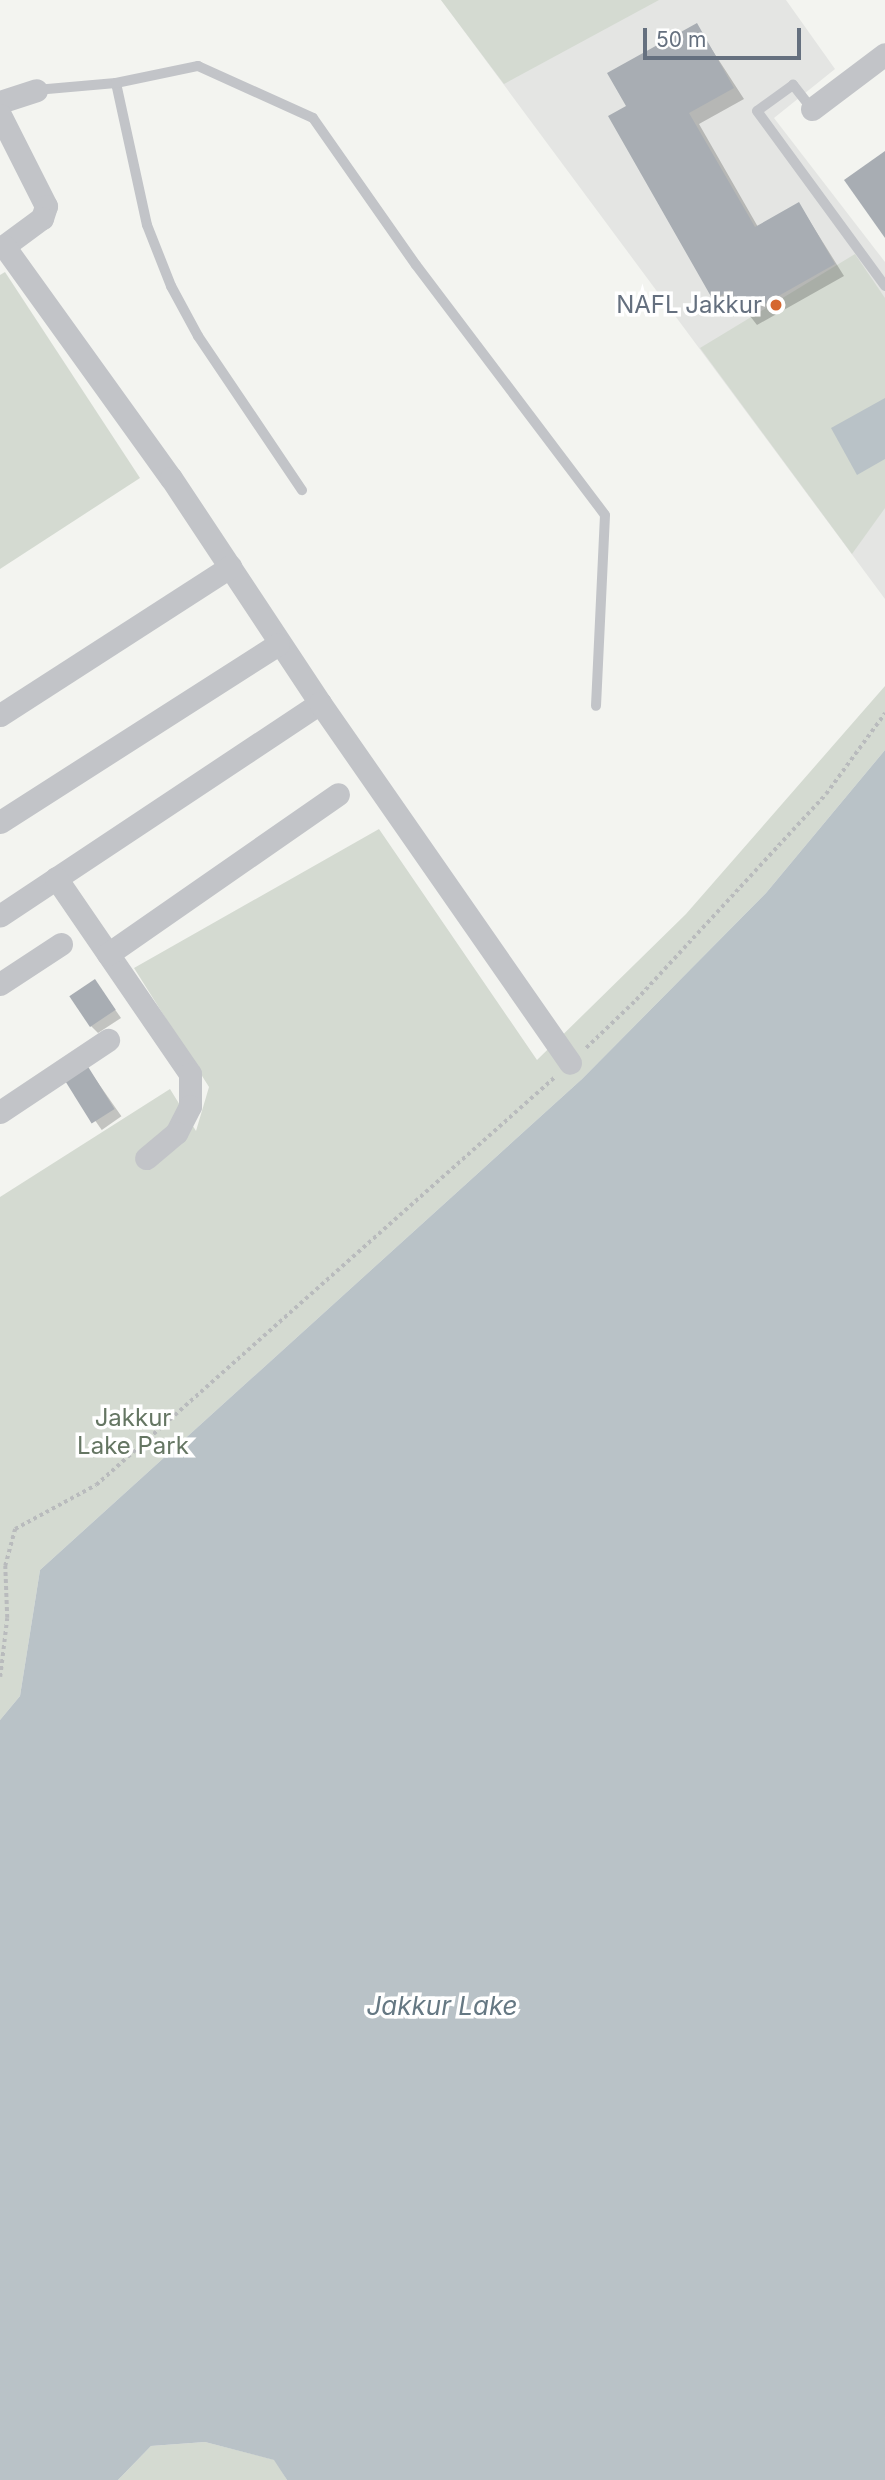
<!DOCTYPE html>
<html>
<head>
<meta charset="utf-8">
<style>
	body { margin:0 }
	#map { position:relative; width:885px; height:2480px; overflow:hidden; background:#f3f4f0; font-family:Inter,sans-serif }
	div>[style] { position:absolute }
	.built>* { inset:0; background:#e4e5e3 }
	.green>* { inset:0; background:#d4dad1 }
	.water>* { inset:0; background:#b9c2c7 }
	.shadow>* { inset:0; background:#0003; transform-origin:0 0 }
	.building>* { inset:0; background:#a8adb3; transform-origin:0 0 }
	.path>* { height:3.5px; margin-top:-1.75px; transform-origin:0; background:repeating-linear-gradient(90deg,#b9bbbd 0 3.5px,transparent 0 7px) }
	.lane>* { height:10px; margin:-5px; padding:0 5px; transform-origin:5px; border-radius:5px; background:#c2c4c8 }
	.street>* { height:23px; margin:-11.5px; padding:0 11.5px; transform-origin:11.5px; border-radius:11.5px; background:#c2c4c8 }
	.dots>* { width:19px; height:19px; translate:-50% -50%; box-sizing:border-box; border:4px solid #fff; border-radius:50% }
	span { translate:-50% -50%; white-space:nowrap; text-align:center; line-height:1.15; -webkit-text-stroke:7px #fff; paint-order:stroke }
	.poi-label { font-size:24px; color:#65707f }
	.right { translate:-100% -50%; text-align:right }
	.park-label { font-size:24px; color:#657663 }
	.water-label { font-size:26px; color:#657883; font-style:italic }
	.scale { position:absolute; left:643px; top:28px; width:158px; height:32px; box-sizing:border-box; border:4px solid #65707f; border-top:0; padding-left:9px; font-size:21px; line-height:24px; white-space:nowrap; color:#65707f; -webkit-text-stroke:5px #fff; paint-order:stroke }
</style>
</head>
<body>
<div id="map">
	<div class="built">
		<i style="clip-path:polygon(441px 0,786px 0,835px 69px,774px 118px,885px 262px,885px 599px)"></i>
	</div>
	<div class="green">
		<i style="clip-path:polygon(441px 0,659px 0,504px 84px)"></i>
		<i style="clip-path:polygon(855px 254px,885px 298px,885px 508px,852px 554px,700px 348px)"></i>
		<i style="clip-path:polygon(5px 272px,140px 478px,0 569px,0 275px)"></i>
		<i style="clip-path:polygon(885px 686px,885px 750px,766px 893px,582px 1079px,40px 1570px,20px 1696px,0 1720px,0 1197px,170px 1089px,196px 1131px,209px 1087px,134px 968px,379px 829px,537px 1060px,686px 914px)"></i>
		<i style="clip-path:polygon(205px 2442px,275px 2460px,287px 2480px,118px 2480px,151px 2446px)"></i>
	</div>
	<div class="water">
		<i style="clip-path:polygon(885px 398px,885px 459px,857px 475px,831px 428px)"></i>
		<i style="clip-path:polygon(885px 750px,885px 2480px,287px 2480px,274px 2460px,205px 2442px,151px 2446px,118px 2480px,0 2480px,0 1720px,20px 1696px,40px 1570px,582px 1079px,766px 893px)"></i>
	</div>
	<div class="shadow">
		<i style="clip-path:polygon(696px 25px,744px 99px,699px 124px,758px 227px,799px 204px,844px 276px,757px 325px,739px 302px,725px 309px,714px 298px,628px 106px)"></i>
		<i style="clip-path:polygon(95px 981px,121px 1018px,98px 1033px,91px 1026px)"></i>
		<i style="left:87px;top:1067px;width:60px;height:24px;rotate:55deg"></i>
	</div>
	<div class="building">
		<i style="clip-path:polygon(697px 23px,734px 88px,689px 113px,755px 227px,799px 202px,835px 264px,745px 315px,730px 290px,713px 300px,608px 116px,626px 106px,607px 73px)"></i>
		<i style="clip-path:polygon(885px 151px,885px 238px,844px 180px)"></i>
		<i style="left:95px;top:979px;width:37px;height:31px;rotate:56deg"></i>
		<i style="left:87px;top:1065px;width:52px;height:27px;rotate:58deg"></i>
	</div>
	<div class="path">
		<i style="left:586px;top:1048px;width:69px;rotate:-43.8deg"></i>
		<i style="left:636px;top:1000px;width:280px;rotate:-47.3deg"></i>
		<i style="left:826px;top:794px;width:100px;rotate:-53.9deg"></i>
		<i style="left:0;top:1677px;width:59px;rotate:-83.2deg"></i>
		<i style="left:7px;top:1618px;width:52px;rotate:-92.2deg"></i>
		<i style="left:5px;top:1566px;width:38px;rotate:-75deg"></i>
		<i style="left:15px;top:1529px;width:92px;rotate:-28.5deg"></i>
		<i style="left:96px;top:1485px;width:614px;rotate:-41.63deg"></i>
	</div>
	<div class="lane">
		<i style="left:116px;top:83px;width:145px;rotate:77.7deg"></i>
		<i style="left:147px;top:225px;width:66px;rotate:68.5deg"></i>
		<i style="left:171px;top:286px;width:57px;rotate:61.6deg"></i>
		<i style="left:198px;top:336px;width:186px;rotate:56deg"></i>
		<i style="left:36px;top:90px;width:80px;rotate:-5deg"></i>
		<i style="left:116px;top:83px;width:84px;rotate:-11.7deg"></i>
		<i style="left:198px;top:66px;width:126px;rotate:24.3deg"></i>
		<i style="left:313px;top:118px;width:179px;rotate:55deg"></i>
		<i style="left:416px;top:265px;width:313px;rotate:52.9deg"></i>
		<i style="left:605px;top:515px;width:191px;rotate:92.7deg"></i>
		<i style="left:812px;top:109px;width:31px;rotate:-128deg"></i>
		<i style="left:793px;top:85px;width:44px;rotate:144.2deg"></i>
		<i style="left:757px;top:111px;width:217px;rotate:53.8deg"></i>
	</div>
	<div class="street">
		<i style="left:0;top:102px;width:38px;rotate:-18deg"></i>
		<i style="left:812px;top:109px;width:91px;rotate:-37deg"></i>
		<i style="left:0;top:115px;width:102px;rotate:63.2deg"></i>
		<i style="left:46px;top:206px;width:13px;rotate:108deg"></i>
		<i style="left:42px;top:218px;width:47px;rotate:143.6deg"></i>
		<i style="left:4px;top:246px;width:286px;rotate:54.3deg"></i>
		<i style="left:171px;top:478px;width:270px;rotate:56.5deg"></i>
		<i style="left:320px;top:703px;width:384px;rotate:146.4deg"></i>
		<i style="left:320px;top:703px;width:438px;rotate:55.2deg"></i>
		<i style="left:0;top:715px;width:274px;rotate:-32.8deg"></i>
		<i style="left:0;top:822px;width:330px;rotate:-32.6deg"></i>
		<i style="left:56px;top:878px;width:237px;rotate:55.6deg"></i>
		<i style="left:190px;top:1074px;width:32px;rotate:90deg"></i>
		<i style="left:190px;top:1106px;width:30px;rotate:117deg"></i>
		<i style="left:176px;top:1133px;width:39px;rotate:140deg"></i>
		<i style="left:108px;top:954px;width:280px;rotate:-34.8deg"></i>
		<i style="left:0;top:984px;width:73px;rotate:-33.3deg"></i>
		<i style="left:0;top:1112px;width:130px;rotate:-33.7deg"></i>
	</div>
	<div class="dots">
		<i style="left:776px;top:305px;background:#d5672f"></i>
	</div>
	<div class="poi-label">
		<span class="right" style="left:762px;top:305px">NAFL Jakkur</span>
	</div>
	<div class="park-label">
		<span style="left:133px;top:1432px">Jakkur<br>Lake Park</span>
	</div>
	<div class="water-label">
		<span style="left:442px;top:2006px">Jakkur Lake</span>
	</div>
	<div class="scale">50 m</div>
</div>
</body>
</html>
